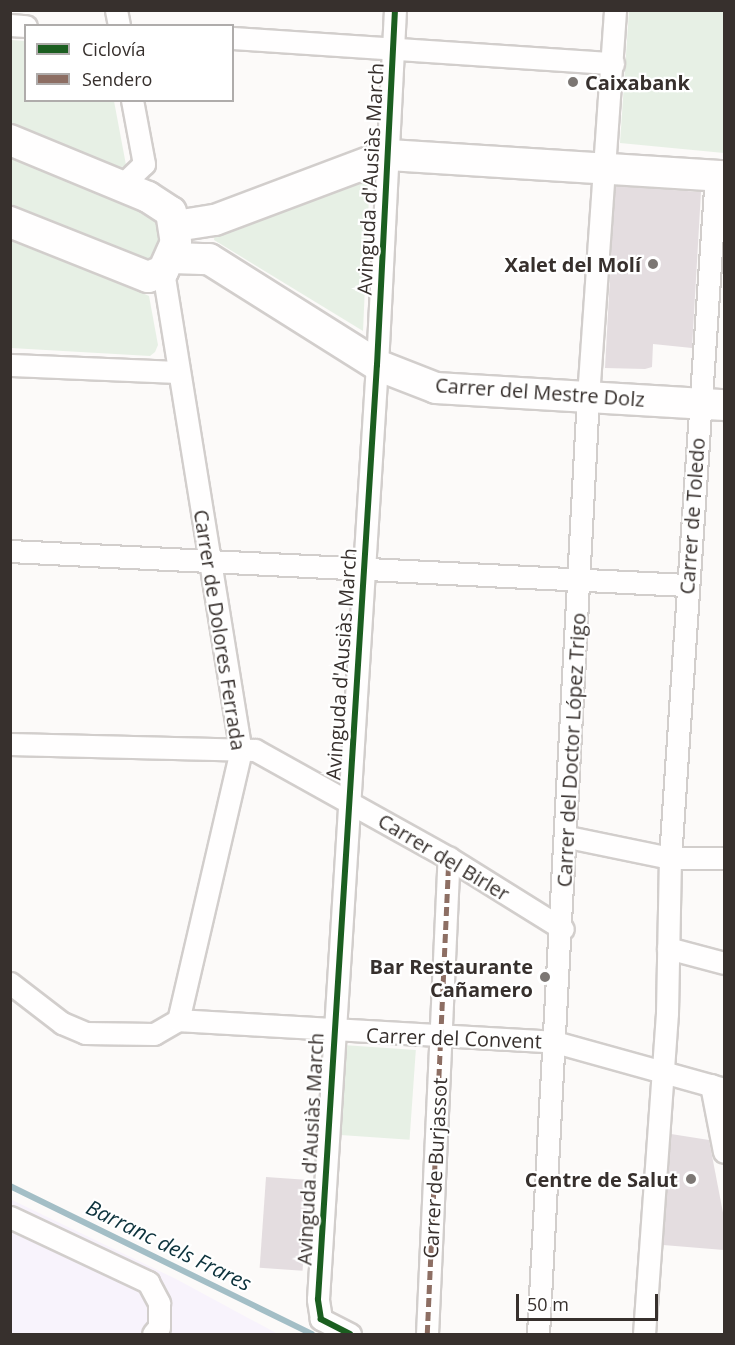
<!DOCTYPE html>
<html>
<head>
<meta charset="utf-8">
<style>
	body { margin:0 }
	#map { position:relative; width:735px; height:1345px; overflow:hidden; background:#fcfaf9; font-family:"Open Sans",sans-serif }
	div>[style] { position:absolute }
	.industrial>* { inset:0; background:#f8f3fc }
	.green>* { inset:0; background:#e7f0e5; transform-origin:0 0 }
	.stream>* { height:6px; margin:-3px; padding:0 3px; transform-origin:3px; border-radius:3px; background:#a3bec6 }
	.building>* { inset:0; background:#e4dde0; transform-origin:0 0 }
	.roads { filter:drop-shadow(2px 0 #d2cecc) drop-shadow(-2px 0 #d2cecc) drop-shadow(0 2px #d2cecc) drop-shadow(0 -2px #d2cecc) }
	.street>* { height:21px; margin:-10.5px; padding:0 10.5px; transform-origin:10.5px; border-radius:10.5px; background:#fffefe }
	.secondary>* { height:30px; margin:-15px; padding:0 15px; transform-origin:15px; border-radius:15px; background:#fffefe }
	.quiet>* { height:4.5px; margin-top:-2.25px; transform-origin:0; background:repeating-linear-gradient(90deg,#8d6e63 0 9px,transparent 0 13.5px) }
	.cycleway>* { height:6px; margin:-3px; padding:0 3px; transform-origin:3px; border-radius:3px; background:#1b5e20 }
	.dots>* { width:16px; height:16px; translate:-50% -50%; box-sizing:border-box; border:3px solid #fff; border-radius:50% }
	span { translate:-50% -50%; white-space:nowrap; text-align:center; line-height:1.15; -webkit-text-stroke:4.5px #fff; paint-order:stroke }
	.poi-label { font-size:20px; color:#37302d; font-weight:700 }
	.left { translate:0 -50%; text-align:left }
	.right { translate:-100% -50%; text-align:right }
	.street-label { font-size:20px; color:#37302d }
	.water-label { font-size:21px; color:#0c323c; font-style:italic }
	.frame { position:absolute; inset:0; border:12px solid #37302d; pointer-events:none }
	.legend { position:absolute; left:24px; top:24px; width:210px; height:78px; box-sizing:border-box; background:#fff; border:2px solid #afacab; margin:0; padding:8px 10px; list-style:none; font-size:18px; color:#37302d }
	.legend li { display:flex; align-items:center; gap:12px; height:30px }
	.legend b { width:30px; border:2px solid #afacab }
	.scale { position:absolute; left:516px; top:1294px; width:142px; height:27px; box-sizing:border-box; border:3px solid #37302d; border-top:0; padding-left:8px; font-size:18px; line-height:21px; white-space:nowrap; color:#37302d; -webkit-text-stroke:4px #fff; paint-order:stroke }
</style>
</head>
<body>
<div id="map">
	<div class="industrial">
		<i style="clip-path:polygon(10px 1199px,176px 1279px,278px 1334px,11px 1334px)"></i>
	</div>
	<div class="green">
		<i style="clip-path:polygon(629px 11px,724px 11px,724px 153px,620px 143px)"></i>
		<i style="clip-path:polygon(11px 40px,25px 41px,26px 100px,114px 101px,126px 165px,118px 169px,11px 124px)"></i>
		<i style="clip-path:polygon(10px 146px,165px 220px,158px 254px,143px 262px,11px 212px)"></i>
		<i style="clip-path:polygon(370px 174px,363px 331px,214px 240px,215px 233px)"></i>
		<i style="clip-path:polygon(10px 232px,149px 296px,158px 345px,155px 352px,150px 356px,11px 348px)"></i>
		<i style="left:343px;top:1045px;width:73px;height:90px;rotate:4deg"></i>
	</div>
	<div class="stream">
		<i style="left:10px;top:1186px;width:336px;rotate:26.1deg"></i>
	</div>
	<div class="building">
		<i style="clip-path:polygon(615px 186px,701px 192px,692px 348px,653px 344px,652px 367px,645px 369px,605px 368px)"></i>
		<i style="clip-path:polygon(671px 1134px,709px 1140px,724px 1218px,724px 1250px,663px 1245px)"></i>
		<i style="left:266px;top:1177px;width:43px;height:91px;rotate:4deg"></i>
	</div>
	<div class="roads">
		<div class="street">
			<i style="left:116px;top:10px;width:16px;rotate:79deg"></i>
			<i style="left:10px;top:25px;width:16px;rotate:4deg"></i>
			<i style="left:232px;top:38px;width:382px;rotate:3.8deg"></i>
			<i style="left:121px;top:186px;width:32px;rotate:-44deg"></i>
			<i style="left:144px;top:164px;width:65px;rotate:-100.6deg"></i>
			<i style="left:163px;top:271px;width:485px;rotate:80.8deg"></i>
			<i style="left:241px;top:750px;width:277px;rotate:103.1deg"></i>
			<i style="left:10px;top:365px;width:169px;rotate:2.4deg"></i>
			<i style="left:10px;top:551px;width:678px;rotate:2.88deg"></i>
			<i style="left:10px;top:744px;width:245px;rotate:1.4deg"></i>
			<i style="left:255px;top:750px;width:222px;rotate:29.1deg"></i>
			<i style="left:449px;top:858px;width:134px;rotate:31.9deg"></i>
			<i style="left:568px;top:837px;width:104px;rotate:11.6deg"></i>
			<i style="left:670px;top:858px;width:686px;rotate:-86.15deg"></i>
			<i style="left:668px;top:948px;width:58px;rotate:15deg"></i>
			<i style="left:10px;top:983px;width:66px;rotate:37.6deg"></i>
			<i style="left:62px;top:1023px;width:25px;rotate:23deg"></i>
			<i style="left:85px;top:1033px;width:69px;rotate:0.8deg"></i>
			<i style="left:154px;top:1034px;width:28px;rotate:-30deg"></i>
			<i style="left:178px;top:1020px;width:378px;rotate:3.3deg"></i>
			<i style="left:555px;top:1042px;width:175px;rotate:15.5deg"></i>
			<i style="left:711px;top:1085px;width:68px;rotate:79deg"></i>
			<i style="left:10px;top:1217px;width:153px;rotate:25.2deg"></i>
			<i style="left:148px;top:1282px;width:24px;rotate:62deg"></i>
			<i style="left:159px;top:1303px;width:24px;rotate:90deg"></i>
			<i style="left:159px;top:1327px;width:9px;rotate:131deg"></i>
			<i style="left:350px;top:1334px;width:33px;rotate:-153deg"></i>
			<i style="left:321px;top:1319px;width:20px;rotate:-99deg"></i>
			<i style="left:318px;top:1299px;width:936px;rotate:-86.39deg"></i>
			<i style="left:377px;top:365px;width:355px;rotate:-87.1deg"></i>
			<i style="left:427px;top:1334px;width:477px;rotate:-87.4deg"></i>
			<i style="left:538px;top:1334px;width:938px;rotate:-86.95deg"></i>
			<i style="left:588px;top:397px;width:388px;rotate:-86deg"></i>
			<i style="left:644px;top:1334px;width:322px;rotate:-85.9deg"></i>
			<i style="left:667px;top:1013px;width:155px;rotate:-88.9deg"></i>
			<i style="left:670px;top:858px;width:54px"></i>
		</div>
		<div class="secondary">
			<i style="left:10px;top:140px;width:149px;rotate:22.4deg"></i>
			<i style="left:148px;top:197px;width:27px;rotate:33deg"></i>
			<i style="left:171px;top:212px;width:30px;rotate:81deg"></i>
			<i style="left:176px;top:242px;width:32px;rotate:114deg"></i>
			<i style="left:163px;top:271px;width:16px;rotate:158deg"></i>
			<i style="left:148px;top:277px;width:149px;rotate:-158.3deg"></i>
			<i style="left:176px;top:226px;width:39px;rotate:-9deg"></i>
			<i style="left:215px;top:220px;width:185px;rotate:-20.6deg"></i>
			<i style="left:388px;top:155px;width:337px;rotate:3.6deg"></i>
			<i style="left:173px;top:258px;width:36px;rotate:2deg"></i>
			<i style="left:209px;top:259px;width:199px;rotate:32.2deg"></i>
			<i style="left:377px;top:365px;width:63px;rotate:21.3deg"></i>
			<i style="left:436px;top:388px;width:289px;rotate:3.4deg"></i>
		</div>
	</div>
	<div class="quiet">
		<i style="left:427px;top:1334px;width:477px;rotate:-87.4deg"></i>
	</div>
	<div class="cycleway">
		<i style="left:350px;top:1334px;width:33px;rotate:-153deg"></i>
		<i style="left:321px;top:1319px;width:20px;rotate:-99deg"></i>
		<i style="left:318px;top:1299px;width:936px;rotate:-86.39deg"></i>
		<i style="left:377px;top:365px;width:355px;rotate:-87.1deg"></i>
	</div>
	<div class="dots">
		<i style="left:573px;top:82px;background:#7c7774"></i>
		<i style="left:653px;top:264px;background:#7c7774"></i>
		<i style="left:545px;top:977px;background:#7c7774"></i>
		<i style="left:691px;top:1179px;background:#7c7774"></i>
	</div>
	<div class="poi-label">
		<span class="left" style="left:585px;top:82px">Caixabank</span>
		<span class="right" style="left:641px;top:264px">Xalet del Molí</span>
		<span class="right" style="left:533px;top:978px">Bar Restaurante<br>Cañamero</span>
		<span class="right" style="left:678px;top:1179px">Centre de Salut</span>
	</div>
	<div class="street-label">
		<span style="left:370px;top:179px;rotate:-87deg">Avinguda d'Ausiàs March</span>
		<span style="left:540px;top:392px;rotate:4deg">Carrer del Mestre Dolz</span>
		<span style="left:692px;top:516px;rotate:-86deg">Carrer de Toledo</span>
		<span style="left:220px;top:630px;rotate:81deg">Carrer de Dolores Ferrada</span>
		<span style="left:341px;top:664px;rotate:-86deg">Avinguda d'Ausiàs March</span>
		<span style="left:571px;top:750px;rotate:-87deg">Carrer del Doctor López Trigo</span>
		<span style="left:444px;top:857px;rotate:31deg">Carrer del Birler</span>
		<span style="left:454px;top:1038px;rotate:2deg">Carrer del Convent</span>
		<span style="left:310px;top:1149px;rotate:-87deg">Avinguda d'Ausiàs March</span>
		<span style="left:435px;top:1168px;rotate:-87deg">Carrer de Burjassot</span>
	</div>
	<div class="water-label">
		<span style="left:169px;top:1245px;rotate:26deg">Barranc dels Frares</span>
	</div>
	<div class="frame"></div>
	<ul class="legend">
	<li><b style="height:8px;background:#1b5e20"></b>Ciclovía</li>
	<li><b style="height:8px;background:#8d6e63"></b>Sendero</li>
	</ul>
	<div class="scale">50 m</div>
</div>
</body>
</html>
